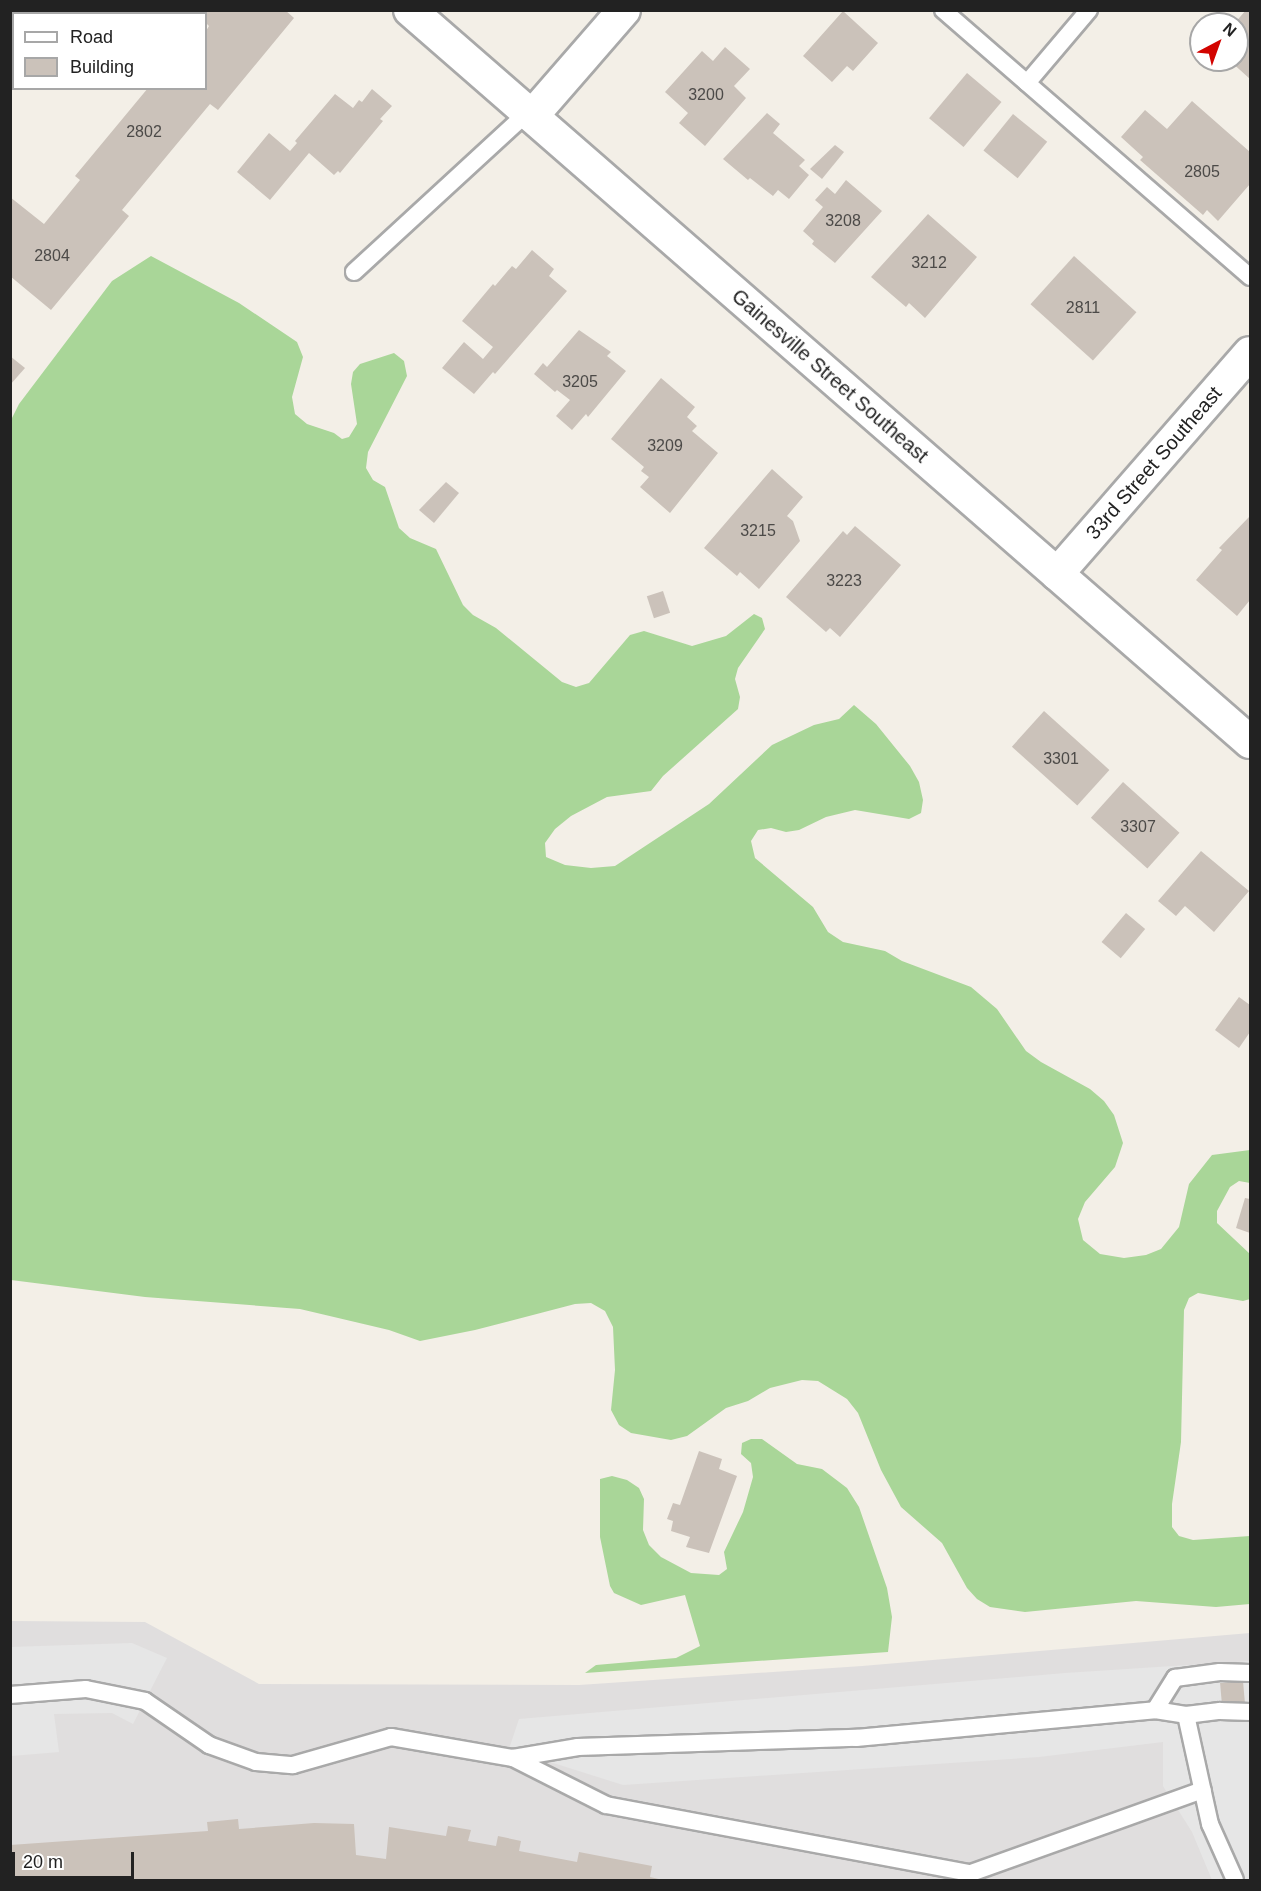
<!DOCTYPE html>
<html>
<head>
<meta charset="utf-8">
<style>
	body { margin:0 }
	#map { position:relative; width:1261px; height:1891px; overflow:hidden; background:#f3efe7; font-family:Arial,sans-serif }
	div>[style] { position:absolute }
	.residential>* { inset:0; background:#e0dede }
	.forest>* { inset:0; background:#a9d698 }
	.parking>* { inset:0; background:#e6e6e6 }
	.building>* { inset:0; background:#cbc2ba; transform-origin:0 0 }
	.roads { filter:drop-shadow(2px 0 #a9a9a9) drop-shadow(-2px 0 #a9a9a9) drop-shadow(0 2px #a9a9a9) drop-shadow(0 -2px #a9a9a9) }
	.service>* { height:16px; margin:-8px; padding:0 8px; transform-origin:8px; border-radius:8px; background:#fff }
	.minor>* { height:32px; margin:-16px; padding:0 16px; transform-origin:16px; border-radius:16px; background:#fff }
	span { translate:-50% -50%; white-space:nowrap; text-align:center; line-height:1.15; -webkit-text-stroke:6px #fff; paint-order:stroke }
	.number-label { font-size:16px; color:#4c4a48 }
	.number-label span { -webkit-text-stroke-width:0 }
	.street-label { font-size:20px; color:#222 }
	.frame { position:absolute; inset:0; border:12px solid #222; pointer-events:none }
	.legend { position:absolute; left:12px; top:12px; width:195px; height:78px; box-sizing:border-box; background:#fff; border:2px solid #a7a7a7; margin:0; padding:8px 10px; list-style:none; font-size:18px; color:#222 }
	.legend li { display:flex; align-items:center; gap:12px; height:30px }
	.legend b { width:30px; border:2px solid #a7a7a7 }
	.north { position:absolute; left:1189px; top:12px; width:60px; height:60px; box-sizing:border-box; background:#fff; border:2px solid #a7a7a7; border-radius:50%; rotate:41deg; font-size:16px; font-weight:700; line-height:24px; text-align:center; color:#222 }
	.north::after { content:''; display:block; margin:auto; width:21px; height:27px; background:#d30400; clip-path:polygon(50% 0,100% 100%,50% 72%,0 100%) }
	.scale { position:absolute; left:12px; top:1852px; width:122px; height:27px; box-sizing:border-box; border:3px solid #222; border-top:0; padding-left:8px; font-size:18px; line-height:21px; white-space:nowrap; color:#222; -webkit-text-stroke:4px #fff; paint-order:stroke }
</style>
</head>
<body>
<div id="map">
	<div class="residential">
		<i style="clip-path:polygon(11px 1621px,145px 1622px,259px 1684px,579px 1685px,862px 1666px,1250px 1633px,1250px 1880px,11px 1880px)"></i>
	</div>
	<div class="forest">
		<i style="clip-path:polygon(151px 256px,239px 303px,297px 342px,303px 357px,292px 397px,295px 414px,307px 424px,334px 433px,342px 439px,349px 437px,357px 424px,351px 384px,353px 372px,360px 364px,394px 353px,404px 361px,407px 376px,368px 452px,366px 468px,373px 480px,385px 487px,399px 528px,410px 538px,436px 549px,463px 605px,473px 615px,496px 628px,562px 682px,576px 687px,589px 683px,630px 635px,644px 631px,692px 646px,726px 636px,754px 614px,762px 618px,765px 629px,738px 668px,735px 679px,740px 697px,738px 709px,663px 776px,651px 791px,607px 797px,571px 816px,555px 829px,545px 843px,546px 857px,565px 865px,591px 868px,615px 866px,709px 804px,772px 745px,814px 725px,839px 719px,854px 705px,876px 724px,910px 766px,919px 782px,923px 800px,921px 813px,909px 819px,855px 810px,826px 817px,799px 830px,786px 832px,771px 828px,758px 830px,751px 841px,755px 858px,813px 907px,828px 932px,843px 942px,885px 951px,902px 961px,971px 987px,997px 1009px,1026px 1051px,1041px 1062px,1090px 1089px,1104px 1101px,1114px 1115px,1123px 1143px,1115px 1167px,1085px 1202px,1078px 1219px,1083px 1240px,1100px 1254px,1124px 1258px,1146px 1255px,1161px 1249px,1179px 1227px,1189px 1184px,1212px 1155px,1250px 1150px,1250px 1183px,1239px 1181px,1230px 1187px,1217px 1211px,1217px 1223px,1250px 1254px,1250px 1299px,1243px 1301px,1198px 1293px,1189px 1298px,1184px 1310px,1181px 1442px,1172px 1504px,1172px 1527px,1179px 1536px,1193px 1540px,1250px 1536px,1250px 1604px,1216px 1607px,1136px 1601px,1025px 1612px,990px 1607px,977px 1599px,967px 1588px,942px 1543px,901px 1507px,881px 1470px,858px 1413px,847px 1399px,818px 1381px,802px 1380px,770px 1388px,748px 1401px,726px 1408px,687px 1436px,671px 1440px,631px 1433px,619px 1425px,611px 1410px,615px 1370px,613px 1327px,605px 1311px,591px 1303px,575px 1304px,475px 1330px,420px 1341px,389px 1330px,300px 1309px,145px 1297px,11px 1280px,11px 420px,19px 404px,112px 281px)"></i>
		<i style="clip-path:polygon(751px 1439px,762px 1439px,797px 1464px,822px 1469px,847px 1488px,859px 1507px,887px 1588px,892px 1617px,888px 1652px,585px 1673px,596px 1665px,676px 1658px,700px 1646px,685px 1595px,641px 1605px,614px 1593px,610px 1586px,600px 1537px,600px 1479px,612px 1476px,627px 1480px,639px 1488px,644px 1499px,643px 1530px,649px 1545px,661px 1557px,691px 1573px,719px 1575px,727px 1569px,724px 1552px,743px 1512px,753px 1477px,751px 1463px,741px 1454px,742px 1443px)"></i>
	</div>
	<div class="parking">
		<i style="clip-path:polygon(132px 1643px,167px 1658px,133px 1724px,112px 1713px,54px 1714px,59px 1752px,11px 1756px,10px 1647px)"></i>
		<i style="clip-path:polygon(1250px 1661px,1250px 1880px,1212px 1880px,1192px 1832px,1163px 1786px,1163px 1742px,1039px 1757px,623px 1785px,509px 1749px,519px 1719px,1065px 1673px)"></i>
	</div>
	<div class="building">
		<i style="clip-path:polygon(191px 10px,285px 10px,294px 18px,218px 110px,210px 104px,122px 210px,129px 216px,51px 310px,10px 276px,10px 197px,44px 224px,80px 180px,75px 176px,148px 88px,206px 88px,206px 31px,209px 26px,206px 23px,206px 14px,194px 14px)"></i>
		<i style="clip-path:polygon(1246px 10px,1250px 10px,1250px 79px,1229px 60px,1237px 60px,1237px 24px,1234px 24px)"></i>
		<i style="clip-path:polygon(843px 11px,878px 43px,853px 71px,847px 66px,832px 82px,803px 56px)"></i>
		<i style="clip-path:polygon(725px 47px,750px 69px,734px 86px,746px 98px,705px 146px,679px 123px,688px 113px,665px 92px,702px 51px,713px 61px)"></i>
		<i style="left:967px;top:73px;width:45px;height:59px;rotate:40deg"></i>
		<i style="clip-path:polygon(372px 89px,392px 106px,380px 119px,383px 121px,340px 173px,338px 171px,334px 175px,309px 153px,270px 200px,237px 172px,269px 133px,290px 151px,297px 143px,295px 141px,335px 94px,353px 108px,359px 100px,362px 102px)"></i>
		<i style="clip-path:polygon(1192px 101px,1250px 152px,1250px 184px,1218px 221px,1207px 210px,1203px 215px,1140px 160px,1143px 157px,1121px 137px,1145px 110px,1167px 129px)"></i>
		<i style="clip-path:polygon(767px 113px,780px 124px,773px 133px,805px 160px,799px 166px,809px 175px,789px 199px,778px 190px,773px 196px,750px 178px,748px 180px,723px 159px)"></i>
		<i style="left:1013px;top:114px;width:44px;height:47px;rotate:39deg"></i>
		<i style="clip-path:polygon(835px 145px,844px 152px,822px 179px,810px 169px)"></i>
		<i style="clip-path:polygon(846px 180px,882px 211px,835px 263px,812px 244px,814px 241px,803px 231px,823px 207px,815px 200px,827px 187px,835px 194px)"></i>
		<i style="clip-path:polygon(928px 214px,977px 257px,925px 318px,909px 303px,906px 307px,871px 277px)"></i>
		<i style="clip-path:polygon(532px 250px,554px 269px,549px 276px,567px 291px,495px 374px,493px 372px,474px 394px,442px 368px,464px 342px,483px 359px,493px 347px,462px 321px,493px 284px,495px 286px,512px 266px,516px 269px)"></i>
		<i style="left:1074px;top:256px;width:84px;height:65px;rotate:42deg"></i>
		<i style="clip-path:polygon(579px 330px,611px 352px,607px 356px,626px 371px,588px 417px,586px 414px,572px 430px,556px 416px,570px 400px,557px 390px,555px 392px,534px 374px,543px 363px,547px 367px)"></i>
		<i style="clip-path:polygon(10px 356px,25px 368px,10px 385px)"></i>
		<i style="clip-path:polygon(661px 378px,695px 407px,687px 417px,697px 426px,692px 431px,718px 453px,670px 513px,640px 487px,649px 477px,641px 471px,644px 467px,611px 439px)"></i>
		<i style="clip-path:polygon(772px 469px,803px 497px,787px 516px,793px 521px,800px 541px,759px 589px,740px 572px,737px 576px,704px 548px)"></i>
		<i style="clip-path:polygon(446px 482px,459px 493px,434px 523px,419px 510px)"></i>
		<i style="clip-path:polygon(1250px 516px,1250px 600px,1237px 616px,1196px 580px,1222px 550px,1219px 548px)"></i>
		<i style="clip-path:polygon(855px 526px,901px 565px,840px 637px,830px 628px,826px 632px,786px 597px,843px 531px,847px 535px)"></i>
		<i style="left:663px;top:591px;width:23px;height:17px;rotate:72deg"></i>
		<i style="left:1044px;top:711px;width:88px;height:48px;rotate:42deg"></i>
		<i style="left:1123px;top:782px;width:76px;height:48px;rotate:42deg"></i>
		<i style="clip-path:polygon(1201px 851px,1249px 891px,1214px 932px,1185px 906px,1176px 916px,1158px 901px)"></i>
		<i style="left:1126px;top:913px;width:25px;height:38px;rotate:40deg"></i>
		<i style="clip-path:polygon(1239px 997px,1250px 1005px,1250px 1032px,1239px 1048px,1215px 1030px)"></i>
		<i style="clip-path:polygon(1245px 1198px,1250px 1199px,1250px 1233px,1236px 1228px)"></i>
		<i style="clip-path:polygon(699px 1451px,722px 1459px,719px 1469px,737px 1476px,709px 1553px,686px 1547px,690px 1537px,671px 1531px,673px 1521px,667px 1519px,673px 1503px,680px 1505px)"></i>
		<i style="left:1243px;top:1681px;width:22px;height:23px;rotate:85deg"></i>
		<i style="clip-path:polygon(238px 1819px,239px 1829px,314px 1823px,354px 1824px,356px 1855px,386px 1859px,389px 1827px,446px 1836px,448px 1826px,471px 1830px,468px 1841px,496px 1846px,498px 1836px,521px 1841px,519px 1851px,577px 1862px,579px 1852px,652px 1866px,650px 1877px,663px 1880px,10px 1880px,10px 1845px,208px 1831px,207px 1822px)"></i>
	</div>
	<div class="roads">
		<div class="service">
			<i style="left:943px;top:10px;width:407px;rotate:41deg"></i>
			<i style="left:1027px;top:83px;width:96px;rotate:-49.7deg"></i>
			<i style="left:354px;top:272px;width:236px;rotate:-42.6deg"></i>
			<i style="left:10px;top:1695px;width:76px;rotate:-4.5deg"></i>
			<i style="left:86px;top:1689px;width:60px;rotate:11.5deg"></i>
			<i style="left:145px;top:1701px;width:78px;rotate:34.5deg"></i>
			<i style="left:209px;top:1745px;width:50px;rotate:19.9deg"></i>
			<i style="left:256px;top:1762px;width:37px;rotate:5deg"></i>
			<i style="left:293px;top:1765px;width:102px;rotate:-15.9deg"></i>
			<i style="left:391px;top:1737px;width:124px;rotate:9.8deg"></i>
			<i style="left:513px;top:1758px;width:66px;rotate:-9.6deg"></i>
			<i style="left:578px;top:1747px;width:278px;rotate:-1.9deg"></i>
			<i style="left:856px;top:1738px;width:300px;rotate:-5.3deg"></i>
			<i style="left:1155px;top:1710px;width:31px;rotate:9deg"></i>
			<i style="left:1186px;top:1715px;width:34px;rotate:-7deg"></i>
			<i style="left:1220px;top:1711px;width:30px;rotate:2deg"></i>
			<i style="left:1155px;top:1710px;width:38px;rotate:-58deg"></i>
			<i style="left:1175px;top:1678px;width:45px;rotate:-7.6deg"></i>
			<i style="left:1220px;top:1672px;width:30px;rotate:2deg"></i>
			<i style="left:1186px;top:1715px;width:112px;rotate:77.6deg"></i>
			<i style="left:1210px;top:1824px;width:61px;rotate:65.9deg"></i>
			<i style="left:513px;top:1758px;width:104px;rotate:26.8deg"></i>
			<i style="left:606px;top:1805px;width:371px;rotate:10.6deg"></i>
			<i style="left:971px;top:1873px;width:246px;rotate:-19.7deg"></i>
		</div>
		<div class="minor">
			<i style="left:410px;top:10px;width:1114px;rotate:41.07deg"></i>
			<i style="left:532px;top:116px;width:140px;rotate:-49deg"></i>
			<i style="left:1057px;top:574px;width:293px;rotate:-48.9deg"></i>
		</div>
	</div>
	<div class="number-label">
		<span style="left:706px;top:95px">3200</span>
		<span style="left:144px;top:132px">2802</span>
		<span style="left:1202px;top:172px">2805</span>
		<span style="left:843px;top:221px">3208</span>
		<span style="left:52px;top:256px">2804</span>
		<span style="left:929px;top:263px">3212</span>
		<span style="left:1083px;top:308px">2811</span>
		<span style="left:580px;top:382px">3205</span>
		<span style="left:665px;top:446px">3209</span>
		<span style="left:758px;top:531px">3215</span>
		<span style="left:844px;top:581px">3223</span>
		<span style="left:1061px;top:759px">3301</span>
		<span style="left:1138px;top:827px">3307</span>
	</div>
	<div class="street-label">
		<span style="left:830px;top:376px;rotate:41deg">Gainesville Street Southeast</span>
		<span style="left:1154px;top:463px;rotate:-49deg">33rd Street Southeast</span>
	</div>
	<div class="frame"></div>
	<ul class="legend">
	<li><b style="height:8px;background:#fff"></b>Road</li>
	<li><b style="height:16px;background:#cbc2ba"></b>Building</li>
	</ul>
	<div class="north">N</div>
	<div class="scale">20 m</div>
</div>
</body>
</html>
